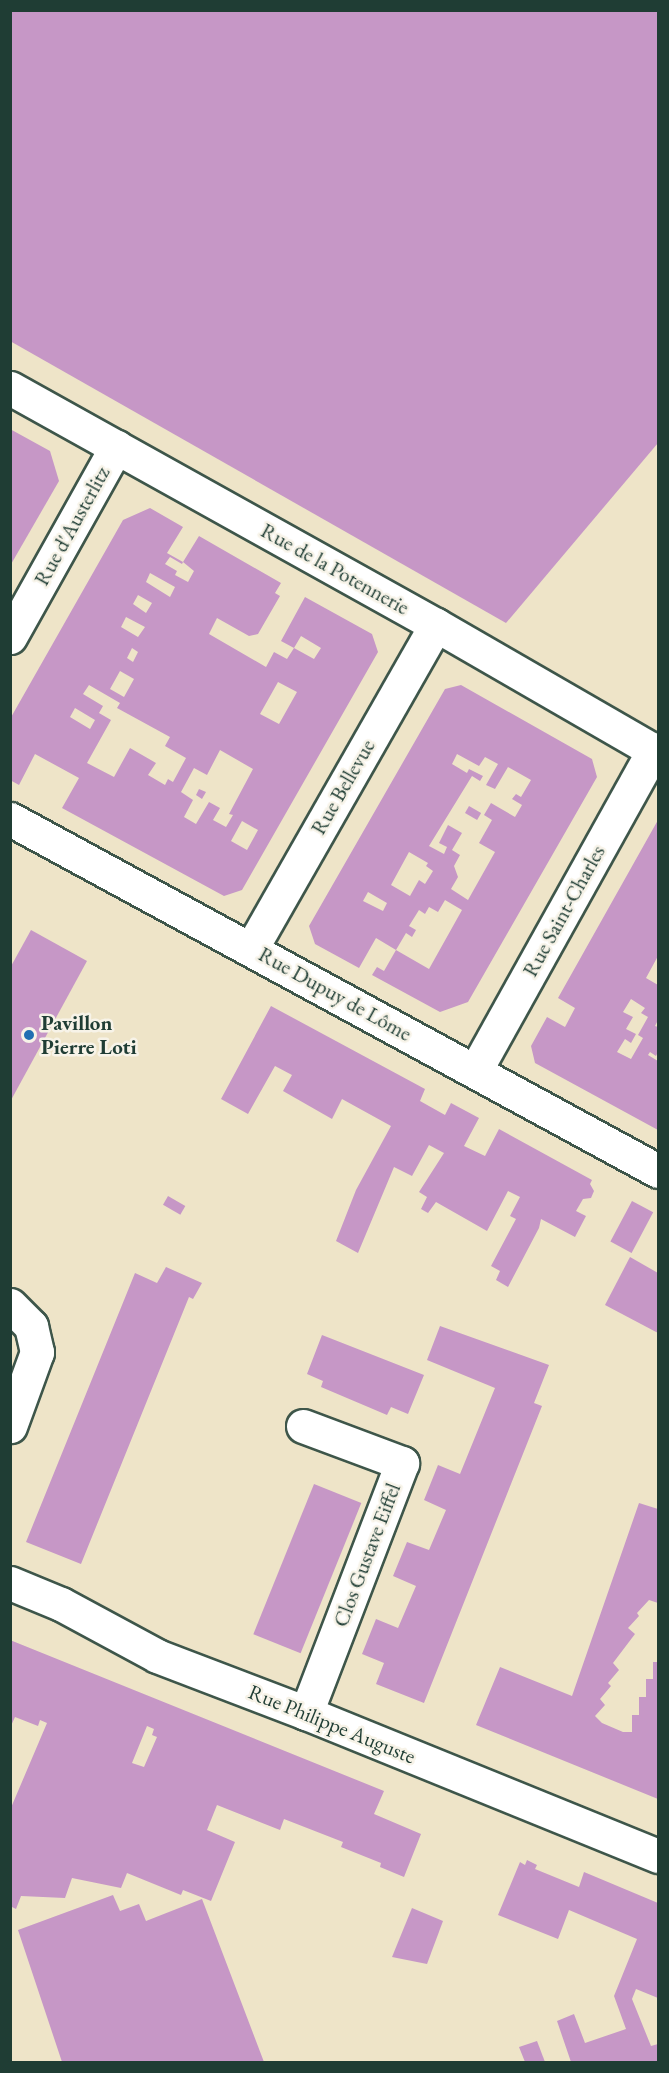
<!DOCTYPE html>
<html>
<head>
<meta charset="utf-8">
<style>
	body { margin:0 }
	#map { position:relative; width:669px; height:2073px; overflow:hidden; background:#eee4c8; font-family:"EB Garamond",serif }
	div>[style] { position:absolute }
	.building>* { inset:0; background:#c697c6; transform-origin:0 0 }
	.roads { filter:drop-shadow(2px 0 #3e564a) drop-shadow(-2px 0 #3e564a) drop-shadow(0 2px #3e564a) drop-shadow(0 -2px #3e564a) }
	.minor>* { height:33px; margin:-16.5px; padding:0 16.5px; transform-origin:16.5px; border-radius:16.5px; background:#fff }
	.dots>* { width:16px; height:16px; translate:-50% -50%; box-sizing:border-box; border:3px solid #f7f3e8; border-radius:50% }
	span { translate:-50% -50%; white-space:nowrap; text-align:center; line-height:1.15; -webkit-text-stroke:5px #f7f3e8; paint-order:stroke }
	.street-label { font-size:21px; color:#1f3d34 }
	.poi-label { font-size:21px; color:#1f3d34; font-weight:700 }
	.left { translate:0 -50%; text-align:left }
	.frame { position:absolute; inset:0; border:12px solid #1f3d34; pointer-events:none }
</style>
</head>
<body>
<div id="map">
	<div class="building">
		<i style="clip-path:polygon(10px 10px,658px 10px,658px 443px,506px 623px,10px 341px)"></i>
		<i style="clip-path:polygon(10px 429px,50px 451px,59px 481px,10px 566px)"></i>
		<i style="clip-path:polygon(evenodd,150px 508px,183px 527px,167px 553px,183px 562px,182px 564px,170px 557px,165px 564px,177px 571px,175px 575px,188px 582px,194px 571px,183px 562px,199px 536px,281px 583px,275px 593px,280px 596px,258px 634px,249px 636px,217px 618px,209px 634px,266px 667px,274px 652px,287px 659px,294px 648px,314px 659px,321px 648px,301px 636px,294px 648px,281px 641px,305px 597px,372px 634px,378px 652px,242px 890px,224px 896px,62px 808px,79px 778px,35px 754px,19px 785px,10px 780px,10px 719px,123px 520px,150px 508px,150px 573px,175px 587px,170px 597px,146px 582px,150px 573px,150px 508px,138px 595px,152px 603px,146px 613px,133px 604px,138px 595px,150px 508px,126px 617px,145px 627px,138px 637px,121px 627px,126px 617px,150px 508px,132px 648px,138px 652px,133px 662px,127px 658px,132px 648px,150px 508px,120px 671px,134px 679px,124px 697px,110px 689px,120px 671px,150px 508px,278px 682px,297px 692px,279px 724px,260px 714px,278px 682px,150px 508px,89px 685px,120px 703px,117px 708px,170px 737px,165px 746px,186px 758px,173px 782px,168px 779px,165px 785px,148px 775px,156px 763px,130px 748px,114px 777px,87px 763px,111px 720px,99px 713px,103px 706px,83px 694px,89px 685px,150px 508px,75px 708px,95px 720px,90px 729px,70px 717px,75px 708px,150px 508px,220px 750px,253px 769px,229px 814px,233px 815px,226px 827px,213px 820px,220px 808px,209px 802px,196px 824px,184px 817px,193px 800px,181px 792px,194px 768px,207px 775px,220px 750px,150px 508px,242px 821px,258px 830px,247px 850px,231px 841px,242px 821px)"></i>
		<i style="clip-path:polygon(evenodd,461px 685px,592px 759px,597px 777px,468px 1002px,440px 1012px,372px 975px,377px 967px,384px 971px,396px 950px,429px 969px,462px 910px,445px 900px,438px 912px,429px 907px,425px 914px,419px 910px,409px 926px,416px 930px,412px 937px,406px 933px,396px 950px,376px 938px,359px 968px,315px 944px,309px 926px,445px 689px,461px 685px,457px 754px,479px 766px,485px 757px,498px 764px,486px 785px,495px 789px,508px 767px,531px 780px,521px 797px,516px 794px,512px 799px,522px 805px,515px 817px,491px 803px,484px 815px,492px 820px,479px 843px,495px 852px,468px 900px,451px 889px,458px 877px,454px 866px,460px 855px,452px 850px,462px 833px,448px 825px,439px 843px,447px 847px,444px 854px,429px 846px,472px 776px,480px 781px,483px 776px,469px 769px,467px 773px,452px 764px,457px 754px,461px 685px,409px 852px,428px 863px,426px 866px,433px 871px,425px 884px,419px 880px,410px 896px,391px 885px,409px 852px,461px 685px,368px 892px,387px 903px,383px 911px,363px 901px,368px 892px)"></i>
		<i style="clip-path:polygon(199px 789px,206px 792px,202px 799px,196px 795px)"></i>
		<i style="left:469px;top:806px;width:14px;height:8px;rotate:30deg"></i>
		<i style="clip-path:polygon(evenodd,658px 820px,658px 956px,646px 978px,658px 985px,658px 1020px,655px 1026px,658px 1027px,658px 1052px,656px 1056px,650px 1052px,648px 1055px,658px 1061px,658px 1130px,535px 1063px,531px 1046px,547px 1017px,565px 1027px,575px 1008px,558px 998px,658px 820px,631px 999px,645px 1008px,641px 1013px,648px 1017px,638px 1035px,643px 1038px,631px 1059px,617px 1052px,625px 1039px,631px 1043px,636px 1034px,626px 1029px,633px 1017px,623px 1012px,631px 999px)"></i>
		<i style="clip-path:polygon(31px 930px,87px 961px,10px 1102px,10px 968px)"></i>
		<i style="clip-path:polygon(271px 1006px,425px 1089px,420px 1101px,445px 1115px,451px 1103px,479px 1118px,464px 1146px,485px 1156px,499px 1129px,592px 1180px,590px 1184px,594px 1191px,591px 1198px,583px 1199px,576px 1211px,586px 1216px,575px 1237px,541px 1219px,539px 1228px,508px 1287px,496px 1280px,500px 1271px,491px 1266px,516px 1219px,510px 1216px,520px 1197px,508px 1191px,487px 1231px,436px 1202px,428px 1213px,421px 1209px,427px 1197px,419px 1192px,444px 1153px,429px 1145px,412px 1176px,394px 1167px,358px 1253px,336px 1241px,356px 1190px,391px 1126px,342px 1099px,332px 1119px,283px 1091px,292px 1075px,275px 1066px,248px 1114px,221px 1099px)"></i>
		<i style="left:168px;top:1196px;width:20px;height:10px;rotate:30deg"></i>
		<i style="left:632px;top:1201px;width:24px;height:46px;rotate:28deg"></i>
		<i style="clip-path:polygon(630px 1257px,658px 1273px,658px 1333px,605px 1305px)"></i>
		<i style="clip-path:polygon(166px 1267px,202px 1283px,193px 1299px,189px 1297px,81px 1564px,26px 1542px,135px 1273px,157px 1283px)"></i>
		<i style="clip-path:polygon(440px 1326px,549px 1365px,534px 1403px,542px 1406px,424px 1703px,376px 1684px,384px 1663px,362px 1654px,376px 1619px,398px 1628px,416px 1586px,393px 1576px,407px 1542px,429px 1550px,446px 1510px,424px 1500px,438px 1465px,460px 1474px,495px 1388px,427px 1360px)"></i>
		<i style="clip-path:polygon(322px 1335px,424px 1375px,408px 1414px,391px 1407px,387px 1415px,321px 1387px,323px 1381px,307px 1374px)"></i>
		<i style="left:314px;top:1484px;width:51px;height:162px;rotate:22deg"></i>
		<i style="clip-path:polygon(639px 1503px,658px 1509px,658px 1603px,649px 1600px,637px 1613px,639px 1616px,628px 1628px,635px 1634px,613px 1663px,619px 1670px,608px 1683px,611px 1686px,600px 1699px,605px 1705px,595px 1716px,602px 1723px,623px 1732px,632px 1732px,632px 1715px,639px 1715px,639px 1697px,646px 1697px,646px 1679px,653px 1679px,653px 1662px,658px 1662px,658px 1799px,476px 1725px,500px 1667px,572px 1696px)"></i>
		<i style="clip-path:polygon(evenodd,10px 1640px,384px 1791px,374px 1814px,421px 1834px,404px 1877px,380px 1867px,381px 1863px,341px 1847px,343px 1842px,284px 1819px,280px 1830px,217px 1805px,207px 1830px,235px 1842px,211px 1901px,183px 1890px,181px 1895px,127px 1873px,121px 1888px,72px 1878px,65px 1898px,21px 1896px,16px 1909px,10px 1906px,10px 1810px,47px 1723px,40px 1720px,38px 1726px,15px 1717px,10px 1728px,10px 1640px,147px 1726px,154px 1729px,152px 1735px,157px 1737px,144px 1767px,132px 1763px,147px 1726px)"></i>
		<i style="clip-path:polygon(527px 1860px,537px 1865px,535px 1869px,579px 1887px,584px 1872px,658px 1903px,658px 1998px,636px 1989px,632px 1999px,651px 2046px,658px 2044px,658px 2062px,571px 2062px,557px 2021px,574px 2014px,585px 2043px,626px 2029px,614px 1996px,637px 1939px,569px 1910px,558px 1939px,498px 1915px,520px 1862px,525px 1865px)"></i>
		<i style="clip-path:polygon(113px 1895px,120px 1911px,139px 1904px,146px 1921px,202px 1899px,264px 2062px,62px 2062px,18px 1930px)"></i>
		<i style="clip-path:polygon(412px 1908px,443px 1921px,427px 1964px,392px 1957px)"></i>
		<i style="clip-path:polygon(537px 2041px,545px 2062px,525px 2062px,519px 2047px)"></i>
	</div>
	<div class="roads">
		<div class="minor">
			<i style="left:10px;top:388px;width:487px;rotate:29.1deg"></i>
			<i style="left:436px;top:625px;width:256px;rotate:30deg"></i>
			<i style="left:10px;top:637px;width:218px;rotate:-60.8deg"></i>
			<i style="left:10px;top:819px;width:737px;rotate:28.51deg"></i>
			<i style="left:251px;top:949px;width:373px;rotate:-60.3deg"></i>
			<i style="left:475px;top:1071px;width:368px;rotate:-60.9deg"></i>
			<i style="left:10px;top:1305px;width:30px;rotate:45deg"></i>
			<i style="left:31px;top:1326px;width:27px;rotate:77deg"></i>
			<i style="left:37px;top:1352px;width:79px;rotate:110deg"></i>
			<i style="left:303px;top:1426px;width:106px;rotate:20.5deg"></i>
			<i style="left:402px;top:1463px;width:268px;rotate:111deg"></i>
			<i style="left:10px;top:1583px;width:55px;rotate:22.4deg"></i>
			<i style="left:61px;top:1604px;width:109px;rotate:28.4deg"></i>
			<i style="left:157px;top:1656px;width:160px;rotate:20.9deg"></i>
			<i style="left:306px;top:1713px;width:380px;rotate:22.1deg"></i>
		</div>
	</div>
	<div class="dots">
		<i style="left:29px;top:1035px;background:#1f6fb2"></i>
	</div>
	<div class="street-label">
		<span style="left:72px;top:526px;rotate:-61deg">Rue d'Austerlitz</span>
		<span style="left:335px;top:569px;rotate:29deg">Rue de la Potennerie</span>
		<span style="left:343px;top:787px;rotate:-60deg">Rue Bellevue</span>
		<span style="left:564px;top:911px;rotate:-61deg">Rue Saint-Charles</span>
		<span style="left:335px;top:994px;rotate:29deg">Rue Dupuy de Lôme</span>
		<span style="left:367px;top:1555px;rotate:-69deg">Clos Gustave Eiffel</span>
		<span style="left:332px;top:1724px;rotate:22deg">Rue Philippe Auguste</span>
	</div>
	<div class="poi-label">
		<span class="left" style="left:41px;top:1035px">Pavillon<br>Pierre Loti</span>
	</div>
	<div class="frame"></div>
</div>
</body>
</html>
